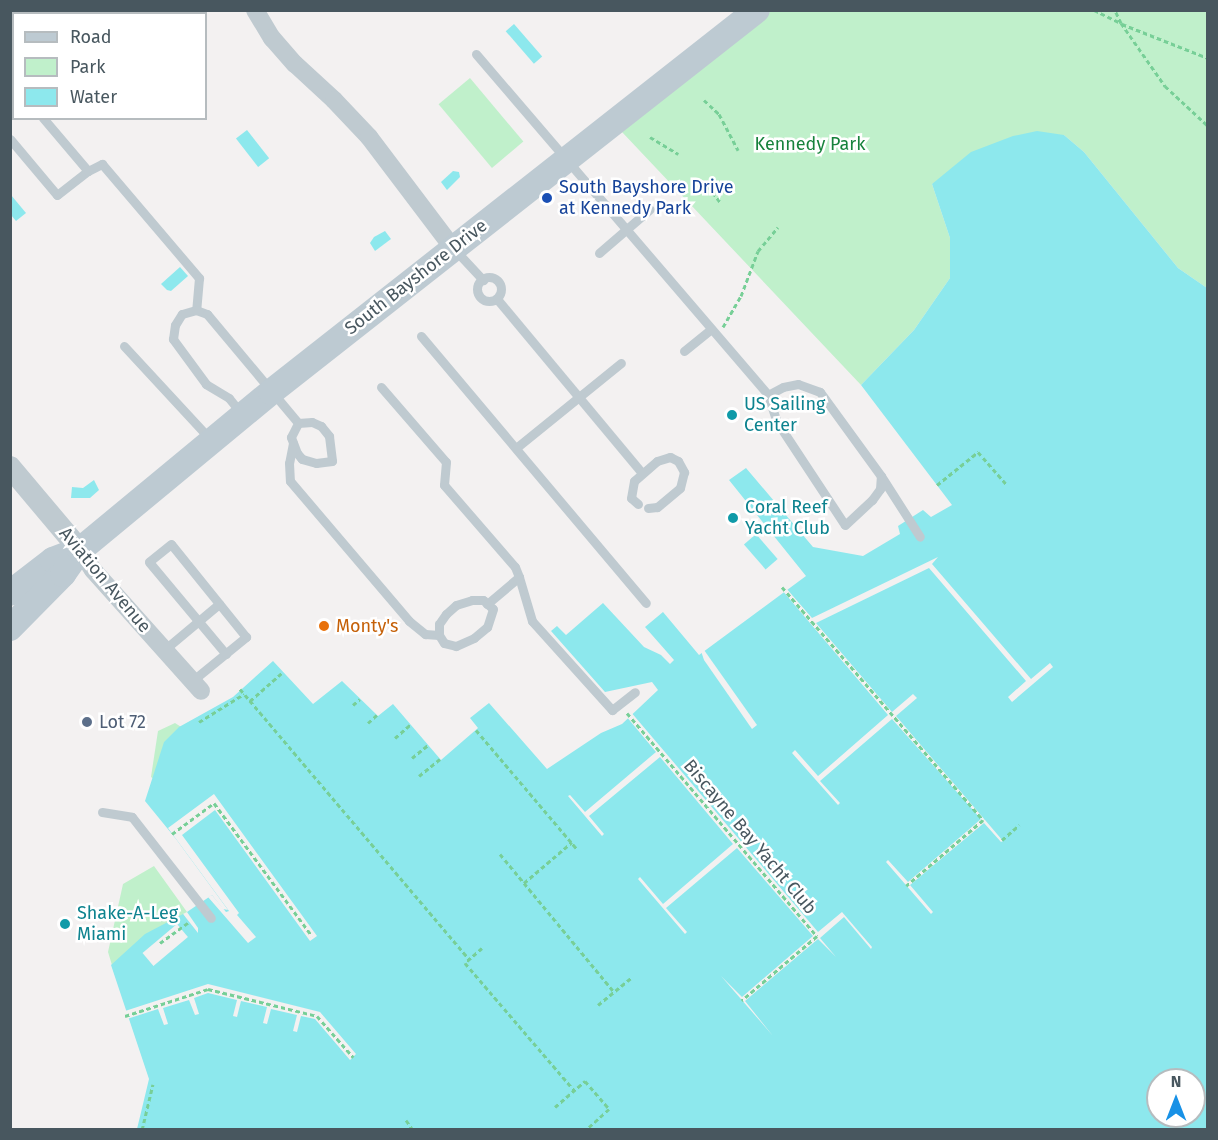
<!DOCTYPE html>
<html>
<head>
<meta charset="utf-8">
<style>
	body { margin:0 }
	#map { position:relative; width:1218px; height:1140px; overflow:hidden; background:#f3f1f1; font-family:"Fira Sans",sans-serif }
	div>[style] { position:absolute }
	.green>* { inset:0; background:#c0f0cb; transform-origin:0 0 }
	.water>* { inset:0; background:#8de8ed; transform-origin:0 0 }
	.pier>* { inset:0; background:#f3f1f1; transform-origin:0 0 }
	.path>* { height:3px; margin-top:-1.5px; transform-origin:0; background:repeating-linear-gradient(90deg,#77cf97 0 4.5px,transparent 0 7.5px) }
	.service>* { height:9px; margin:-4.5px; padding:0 4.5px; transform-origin:4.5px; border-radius:4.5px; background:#bfcad0 }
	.service>.ring { margin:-4.5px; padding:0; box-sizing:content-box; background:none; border:9px solid #bfcad0; border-radius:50% }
	.minor>* { height:18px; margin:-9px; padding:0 9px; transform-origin:9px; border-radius:9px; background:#bfcad0 }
	.tertiary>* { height:22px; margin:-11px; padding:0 11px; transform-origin:11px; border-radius:11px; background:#bfcad0 }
	.secondary>* { height:26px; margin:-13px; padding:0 13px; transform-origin:13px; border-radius:13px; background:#bdcad2 }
	.dots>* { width:16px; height:16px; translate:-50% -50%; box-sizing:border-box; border:3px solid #fff; border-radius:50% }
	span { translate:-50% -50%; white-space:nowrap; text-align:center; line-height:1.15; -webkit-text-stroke:5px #fff; paint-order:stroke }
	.park-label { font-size:18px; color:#17823c }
	.transit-label { font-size:18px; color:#164399 }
	.left { translate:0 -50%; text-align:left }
	.street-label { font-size:18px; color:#48575f }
	.culture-label { font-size:18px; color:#0d838f }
	.food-label { font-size:18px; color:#c56008 }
	.service-label { font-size:18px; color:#4e5e75 }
	.frame { position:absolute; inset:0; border:12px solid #48575f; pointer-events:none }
	.legend { position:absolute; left:12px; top:12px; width:195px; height:108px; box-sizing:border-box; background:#fff; border:2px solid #b6bcbf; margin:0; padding:8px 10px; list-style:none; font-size:18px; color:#48575f }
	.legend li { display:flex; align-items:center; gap:12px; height:30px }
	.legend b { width:30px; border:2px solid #b6bcbf }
	.north { position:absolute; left:1146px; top:1068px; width:60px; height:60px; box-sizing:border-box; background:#fff; border:2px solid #b6bcbf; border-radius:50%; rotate:0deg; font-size:16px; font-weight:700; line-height:24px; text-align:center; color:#48575f }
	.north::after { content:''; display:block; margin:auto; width:21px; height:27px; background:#1891e6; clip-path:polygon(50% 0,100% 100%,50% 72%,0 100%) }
</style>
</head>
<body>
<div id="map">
	<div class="green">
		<i style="clip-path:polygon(771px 11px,1207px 11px,1207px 288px,1178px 268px,1084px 152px,1064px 135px,932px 184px,950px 238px,950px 278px,914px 330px,861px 385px,622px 132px)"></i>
		<i style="left:470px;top:78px;width:83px;height:41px;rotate:50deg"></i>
		<i style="clip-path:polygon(175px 723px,186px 730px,158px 782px,151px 777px,158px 731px)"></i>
		<i style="clip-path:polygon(154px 866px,187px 912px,183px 914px,185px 917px,115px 975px,108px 952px,123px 884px)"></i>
	</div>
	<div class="water">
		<i style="left:514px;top:24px;width:43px;height:11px;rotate:49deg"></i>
		<i style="left:247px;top:130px;width:36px;height:14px;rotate:52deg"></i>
		<i style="clip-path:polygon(evenodd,1037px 131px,1064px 135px,1084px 152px,1178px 268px,1207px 288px,1207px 1129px,137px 1129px,149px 1079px,111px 965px,145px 934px,183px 914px,198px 933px,198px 928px,187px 912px,212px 895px,223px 909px,228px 910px,176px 839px,145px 801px,164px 742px,179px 727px,233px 697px,273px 661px,313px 704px,342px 681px,378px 716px,393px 704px,441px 760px,478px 728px,470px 718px,489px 703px,547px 769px,601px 733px,622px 724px,658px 690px,652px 682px,605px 692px,551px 631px,557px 626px,566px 635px,603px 603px,644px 647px,661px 655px,670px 664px,674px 660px,645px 627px,663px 612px,699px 655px,806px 576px,729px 480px,746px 468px,813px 547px,863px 556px,900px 534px,898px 526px,923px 510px,931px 517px,952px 505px,861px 385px,914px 330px,950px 278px,950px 238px,932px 184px,971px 152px,1013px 136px,1037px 131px,1158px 1080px,1194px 1080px,1194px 1116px,1158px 1116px,1158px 1080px)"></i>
		<i style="clip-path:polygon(453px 171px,459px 172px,460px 177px,447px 190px,441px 182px)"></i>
		<i style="clip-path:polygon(11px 195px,26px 213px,16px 221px,11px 215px)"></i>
		<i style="clip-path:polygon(385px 231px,391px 239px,375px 251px,370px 243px,374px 237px)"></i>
		<i style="clip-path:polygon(180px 267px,188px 276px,171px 291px,167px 290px,161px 284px)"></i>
		<i style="clip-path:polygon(94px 480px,99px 490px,90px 498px,71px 498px,72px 487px,83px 488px)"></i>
		<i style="left:756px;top:534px;width:33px;height:16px;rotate:49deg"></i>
	</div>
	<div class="pier">
		<i style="clip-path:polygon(938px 557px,932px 564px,1031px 679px,1050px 663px,1053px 667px,1012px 702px,1008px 697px,1026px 681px,929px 568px,816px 623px,892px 712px,913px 694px,917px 698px,896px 716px,1003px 841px,1001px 842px,984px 823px,910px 885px,933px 912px,931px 914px,886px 862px,888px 860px,908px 882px,981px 819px,892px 719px,820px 781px,840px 803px,838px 805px,792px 753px,795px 750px,818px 776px,888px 715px,782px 590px,786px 588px,812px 618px)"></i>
		<i style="clip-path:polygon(704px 650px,757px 725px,752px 729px,704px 660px,701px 651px)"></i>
		<i style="clip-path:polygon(630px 711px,818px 932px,842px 912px,872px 947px,871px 949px,844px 917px,820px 938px,836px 957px,818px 939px,745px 1001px,773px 1036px,721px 976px,742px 997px,813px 936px,737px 848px,666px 908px,687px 932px,685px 934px,638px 879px,640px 877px,663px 904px,733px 844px,660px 757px,589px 816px,604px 834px,602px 836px,568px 796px,570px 795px,585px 812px,656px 752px,626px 716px)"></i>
		<i style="clip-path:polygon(214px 794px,317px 936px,310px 941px,215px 810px,182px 835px,239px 913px,237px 915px,256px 937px,248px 943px,208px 897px,212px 895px,226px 912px,229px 911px,168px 828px)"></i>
		<i style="left:177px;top:924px;width:17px;height:45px;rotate:50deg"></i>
		<i style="clip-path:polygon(208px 984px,320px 1012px,356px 1054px,350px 1060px,315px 1019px,301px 1016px,297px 1032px,293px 1031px,297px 1015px,271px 1009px,267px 1024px,263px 1023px,267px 1007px,241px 1001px,237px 1017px,233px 1016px,237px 1000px,208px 993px,194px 998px,199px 1014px,195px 1015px,189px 1000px,163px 1008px,168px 1024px,164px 1025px,158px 1009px,127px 1019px,125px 1011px)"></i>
	</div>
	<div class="path">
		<i style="left:1094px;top:10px;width:30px;rotate:26deg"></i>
		<i style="left:1121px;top:23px;width:14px;rotate:-115deg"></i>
		<i style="left:1121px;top:23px;width:77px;rotate:55.1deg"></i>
		<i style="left:1165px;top:86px;width:59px;rotate:42.9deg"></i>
		<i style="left:1122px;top:24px;width:92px;rotate:21.6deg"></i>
		<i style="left:704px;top:100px;width:21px;rotate:43deg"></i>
		<i style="left:719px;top:114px;width:41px;rotate:62.2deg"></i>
		<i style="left:650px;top:137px;width:33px;rotate:31deg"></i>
		<i style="left:708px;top:186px;width:21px;rotate:53deg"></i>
		<i style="left:723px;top:327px;width:36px;rotate:-60deg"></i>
		<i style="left:741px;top:296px;width:48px;rotate:-69.3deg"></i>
		<i style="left:758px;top:251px;width:31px;rotate:-50deg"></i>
		<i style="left:937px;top:485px;width:53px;rotate:-38.8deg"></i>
		<i style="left:978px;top:452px;width:44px;rotate:48.7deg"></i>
		<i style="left:782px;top:587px;width:308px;rotate:49.2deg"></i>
		<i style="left:983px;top:820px;width:101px;rotate:139.4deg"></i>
		<i style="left:240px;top:689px;width:354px;rotate:49.7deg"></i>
		<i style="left:250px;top:701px;width:44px;rotate:-41.3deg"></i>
		<i style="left:353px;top:705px;width:9px;rotate:-41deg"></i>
		<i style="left:627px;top:713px;width:293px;rotate:49.6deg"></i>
		<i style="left:817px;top:936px;width:99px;rotate:139.5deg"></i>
		<i style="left:199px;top:722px;width:53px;rotate:-31.9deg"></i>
		<i style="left:368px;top:723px;width:12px;rotate:-42deg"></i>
		<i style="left:476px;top:730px;width:156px;rotate:49.7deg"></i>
		<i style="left:395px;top:738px;width:21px;rotate:-41deg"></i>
		<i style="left:412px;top:758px;width:21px;rotate:-39deg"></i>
		<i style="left:419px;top:776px;width:27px;rotate:-39deg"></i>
		<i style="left:172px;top:834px;width:52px;rotate:-36.4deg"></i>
		<i style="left:214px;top:803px;width:165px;rotate:53.6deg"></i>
		<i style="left:1002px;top:840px;width:23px;rotate:-41deg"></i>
		<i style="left:500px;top:854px;width:179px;rotate:50.4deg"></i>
		<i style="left:524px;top:883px;width:63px;rotate:-40.5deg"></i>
		<i style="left:160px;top:943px;width:36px;rotate:-36deg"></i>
		<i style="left:482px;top:948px;width:23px;rotate:139deg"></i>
		<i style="left:465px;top:963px;width:167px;rotate:49.4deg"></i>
		<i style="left:598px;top:1005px;width:43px;rotate:-39.3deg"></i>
		<i style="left:125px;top:1016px;width:87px;rotate:-18deg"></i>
		<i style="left:208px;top:989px;width:112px;rotate:13.9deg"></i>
		<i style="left:317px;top:1016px;width:55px;rotate:48.7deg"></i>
		<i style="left:555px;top:1107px;width:40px;rotate:-41deg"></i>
		<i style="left:585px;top:1081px;width:37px;rotate:49deg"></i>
		<i style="left:609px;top:1109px;width:31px;rotate:138deg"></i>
		<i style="left:406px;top:1120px;width:12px;rotate:55deg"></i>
		<i style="left:142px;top:1130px;width:47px;rotate:-76.6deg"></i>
	</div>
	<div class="service">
		<i style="left:476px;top:54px;width:449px;rotate:49.4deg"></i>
		<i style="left:768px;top:395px;width:28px;rotate:72deg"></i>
		<i style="left:777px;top:422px;width:123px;rotate:56.6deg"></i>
		<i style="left:845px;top:525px;width:37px;rotate:-43deg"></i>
		<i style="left:872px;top:500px;width:14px;rotate:-54deg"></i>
		<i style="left:880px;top:489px;width:13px;rotate:-86deg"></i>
		<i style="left:881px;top:476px;width:104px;rotate:-126deg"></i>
		<i style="left:820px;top:392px;width:23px;rotate:-160deg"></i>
		<i style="left:798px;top:384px;width:15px;rotate:169deg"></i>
		<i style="left:783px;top:387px;width:17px;rotate:152deg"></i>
		<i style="left:10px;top:81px;width:6px;rotate:45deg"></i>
		<i style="left:10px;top:139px;width:73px;rotate:50deg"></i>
		<i style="left:57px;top:195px;width:39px;rotate:-38deg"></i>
		<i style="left:88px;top:171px;width:70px;rotate:-130.3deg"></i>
		<i style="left:88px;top:171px;width:16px;rotate:-27deg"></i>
		<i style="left:102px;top:164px;width:150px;rotate:49.6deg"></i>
		<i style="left:199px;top:278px;width:32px;rotate:95deg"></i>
		<i style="left:456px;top:251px;width:40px;rotate:47deg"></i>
		<i style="left:599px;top:253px;width:67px;rotate:-40.8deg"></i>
		<i class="ring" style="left:477px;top:277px;width:15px;height:15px"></i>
		<i style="left:497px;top:299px;width:226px;rotate:50.2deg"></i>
		<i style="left:421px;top:336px;width:349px;rotate:49.9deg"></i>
		<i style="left:124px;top:346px;width:127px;rotate:47.2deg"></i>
		<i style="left:684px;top:351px;width:35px;rotate:-39deg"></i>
		<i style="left:381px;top:387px;width:99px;rotate:49.1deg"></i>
		<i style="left:446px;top:462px;width:23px;rotate:95deg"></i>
		<i style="left:444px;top:485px;width:108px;rotate:49.1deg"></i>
		<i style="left:515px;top:567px;width:11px;rotate:68deg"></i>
		<i style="left:519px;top:577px;width:42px;rotate:139.8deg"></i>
		<i style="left:241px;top:413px;width:19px;rotate:-129deg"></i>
		<i style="left:229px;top:398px;width:27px;rotate:-149deg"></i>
		<i style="left:206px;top:384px;width:56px;rotate:-126.3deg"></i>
		<i style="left:173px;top:339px;width:14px;rotate:-82deg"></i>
		<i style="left:175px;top:325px;width:13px;rotate:-58deg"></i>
		<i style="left:182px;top:314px;width:15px;rotate:-16deg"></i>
		<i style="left:196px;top:310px;width:12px;rotate:20deg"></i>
		<i style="left:207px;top:314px;width:142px;rotate:50.1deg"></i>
		<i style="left:312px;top:422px;width:10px;rotate:24deg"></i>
		<i style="left:321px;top:426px;width:13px;rotate:51deg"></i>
		<i style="left:329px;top:436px;width:25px;rotate:83deg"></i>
		<i style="left:332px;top:461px;width:16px;rotate:173deg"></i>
		<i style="left:316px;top:463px;width:15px;rotate:-164deg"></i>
		<i style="left:302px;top:459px;width:8px;rotate:-130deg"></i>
		<i style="left:297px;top:453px;width:17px;rotate:-111deg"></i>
		<i style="left:291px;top:437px;width:16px;rotate:-63deg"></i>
		<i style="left:298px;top:423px;width:14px;rotate:-4deg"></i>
		<i style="left:293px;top:443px;width:20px;rotate:101deg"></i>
		<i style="left:289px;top:463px;width:18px;rotate:87deg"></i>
		<i style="left:290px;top:481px;width:184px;rotate:49.6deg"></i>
		<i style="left:409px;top:621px;width:21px;rotate:39deg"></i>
		<i style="left:425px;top:634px;width:14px;rotate:4deg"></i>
		<i style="left:516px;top:448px;width:135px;rotate:-39deg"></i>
		<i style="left:881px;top:476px;width:72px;rotate:57.4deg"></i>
		<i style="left:638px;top:504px;width:9px;rotate:-139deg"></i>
		<i style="left:631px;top:498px;width:17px;rotate:-80deg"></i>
		<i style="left:634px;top:481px;width:30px;rotate:-41deg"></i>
		<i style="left:657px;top:461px;width:14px;rotate:-17deg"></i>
		<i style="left:670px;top:457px;width:9px;rotate:27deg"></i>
		<i style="left:678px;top:461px;width:13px;rotate:61deg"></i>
		<i style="left:684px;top:472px;width:16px;rotate:104deg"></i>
		<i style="left:680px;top:488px;width:30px;rotate:140deg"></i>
		<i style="left:657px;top:507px;width:9px;rotate:174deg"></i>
		<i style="left:519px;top:577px;width:46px;rotate:73.5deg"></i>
		<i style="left:532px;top:621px;width:120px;rotate:48deg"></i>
		<i style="left:612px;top:710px;width:29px;rotate:-38deg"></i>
		<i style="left:472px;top:600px;width:11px"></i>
		<i style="left:483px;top:600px;width:13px;rotate:42deg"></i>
		<i style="left:493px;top:609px;width:19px;rotate:108deg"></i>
		<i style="left:487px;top:627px;width:17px;rotate:140deg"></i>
		<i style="left:474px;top:638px;width:20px;rotate:156deg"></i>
		<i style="left:456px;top:646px;width:12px;rotate:-166deg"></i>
		<i style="left:444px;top:643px;width:9px;rotate:-122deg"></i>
		<i style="left:439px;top:635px;width:11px;rotate:-90deg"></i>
		<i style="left:439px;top:624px;width:12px;rotate:-55deg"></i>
		<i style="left:446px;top:614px;width:13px;rotate:-42deg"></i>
		<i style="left:456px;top:605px;width:17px;rotate:-17deg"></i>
		<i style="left:164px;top:650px;width:72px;rotate:-39.9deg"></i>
		<i style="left:192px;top:681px;width:70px;rotate:-39.2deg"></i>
		<i style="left:246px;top:637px;width:119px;rotate:-128.9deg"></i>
		<i style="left:171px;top:544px;width:28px;rotate:141deg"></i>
		<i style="left:149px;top:562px;width:120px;rotate:50.1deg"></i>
		<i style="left:102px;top:812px;width:30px;rotate:9deg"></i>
		<i style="left:132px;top:817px;width:128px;rotate:52deg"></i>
	</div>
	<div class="minor">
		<i style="left:255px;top:10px;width:33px;rotate:59deg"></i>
		<i style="left:272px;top:38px;width:35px;rotate:49deg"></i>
		<i style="left:295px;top:64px;width:53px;rotate:42.7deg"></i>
		<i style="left:334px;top:100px;width:51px;rotate:46.6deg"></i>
		<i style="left:369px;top:137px;width:139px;rotate:52.9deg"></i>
		<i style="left:80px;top:550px;width:24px;rotate:57deg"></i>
		<i style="left:93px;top:570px;width:162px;rotate:48.2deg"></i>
	</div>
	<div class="tertiary">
		<i style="left:75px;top:14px;width:6px;rotate:-45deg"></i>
		<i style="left:10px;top:68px;width:4px;rotate:-27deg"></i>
		<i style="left:10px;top:467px;width:109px;rotate:49.9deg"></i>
	</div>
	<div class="secondary">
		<i style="left:10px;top:593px;width:54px;rotate:-37.5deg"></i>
		<i style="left:53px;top:560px;width:26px;rotate:-21deg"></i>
		<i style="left:10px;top:628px;width:76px;rotate:-45.5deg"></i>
		<i style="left:63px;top:574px;width:29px;rotate:-55deg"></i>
		<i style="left:80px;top:550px;width:248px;rotate:-39.6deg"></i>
		<i style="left:271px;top:392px;width:618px;rotate:-38.17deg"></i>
	</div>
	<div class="dots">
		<i style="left:547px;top:198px;background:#1a4fb4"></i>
		<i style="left:732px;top:415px;background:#0f9aa8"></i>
		<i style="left:733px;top:518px;background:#0f9aa8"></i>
		<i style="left:324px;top:626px;background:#e8710a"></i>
		<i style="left:87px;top:722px;background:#5c6f8a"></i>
		<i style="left:65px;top:924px;background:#0f9aa8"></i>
	</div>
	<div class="park-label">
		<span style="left:810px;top:144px">Kennedy Park</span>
	</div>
	<div class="transit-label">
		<span class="left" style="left:559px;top:198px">South Bayshore Drive<br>at Kennedy Park</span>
	</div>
	<div class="street-label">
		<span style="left:416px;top:277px;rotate:-38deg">South Bayshore Drive</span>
		<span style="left:105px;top:580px;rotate:50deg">Aviation Avenue</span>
		<span style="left:750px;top:837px;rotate:50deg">Biscayne Bay Yacht Club</span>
	</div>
	<div class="culture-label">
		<span class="left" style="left:744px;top:415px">US Sailing<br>Center</span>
		<span class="left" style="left:745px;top:518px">Coral Reef<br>Yacht Club</span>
		<span class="left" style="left:77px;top:924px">Shake-A-Leg<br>Miami</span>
	</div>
	<div class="food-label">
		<span class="left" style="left:336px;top:626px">Monty's</span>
	</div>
	<div class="service-label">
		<span class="left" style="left:99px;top:722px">Lot 72</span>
	</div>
	<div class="frame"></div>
	<ul class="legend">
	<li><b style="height:8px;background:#bdcad2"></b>Road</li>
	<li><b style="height:16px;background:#c0f0cb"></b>Park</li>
	<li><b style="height:16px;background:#8de8ed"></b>Water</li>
	</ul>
	<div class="north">N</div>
</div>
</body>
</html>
